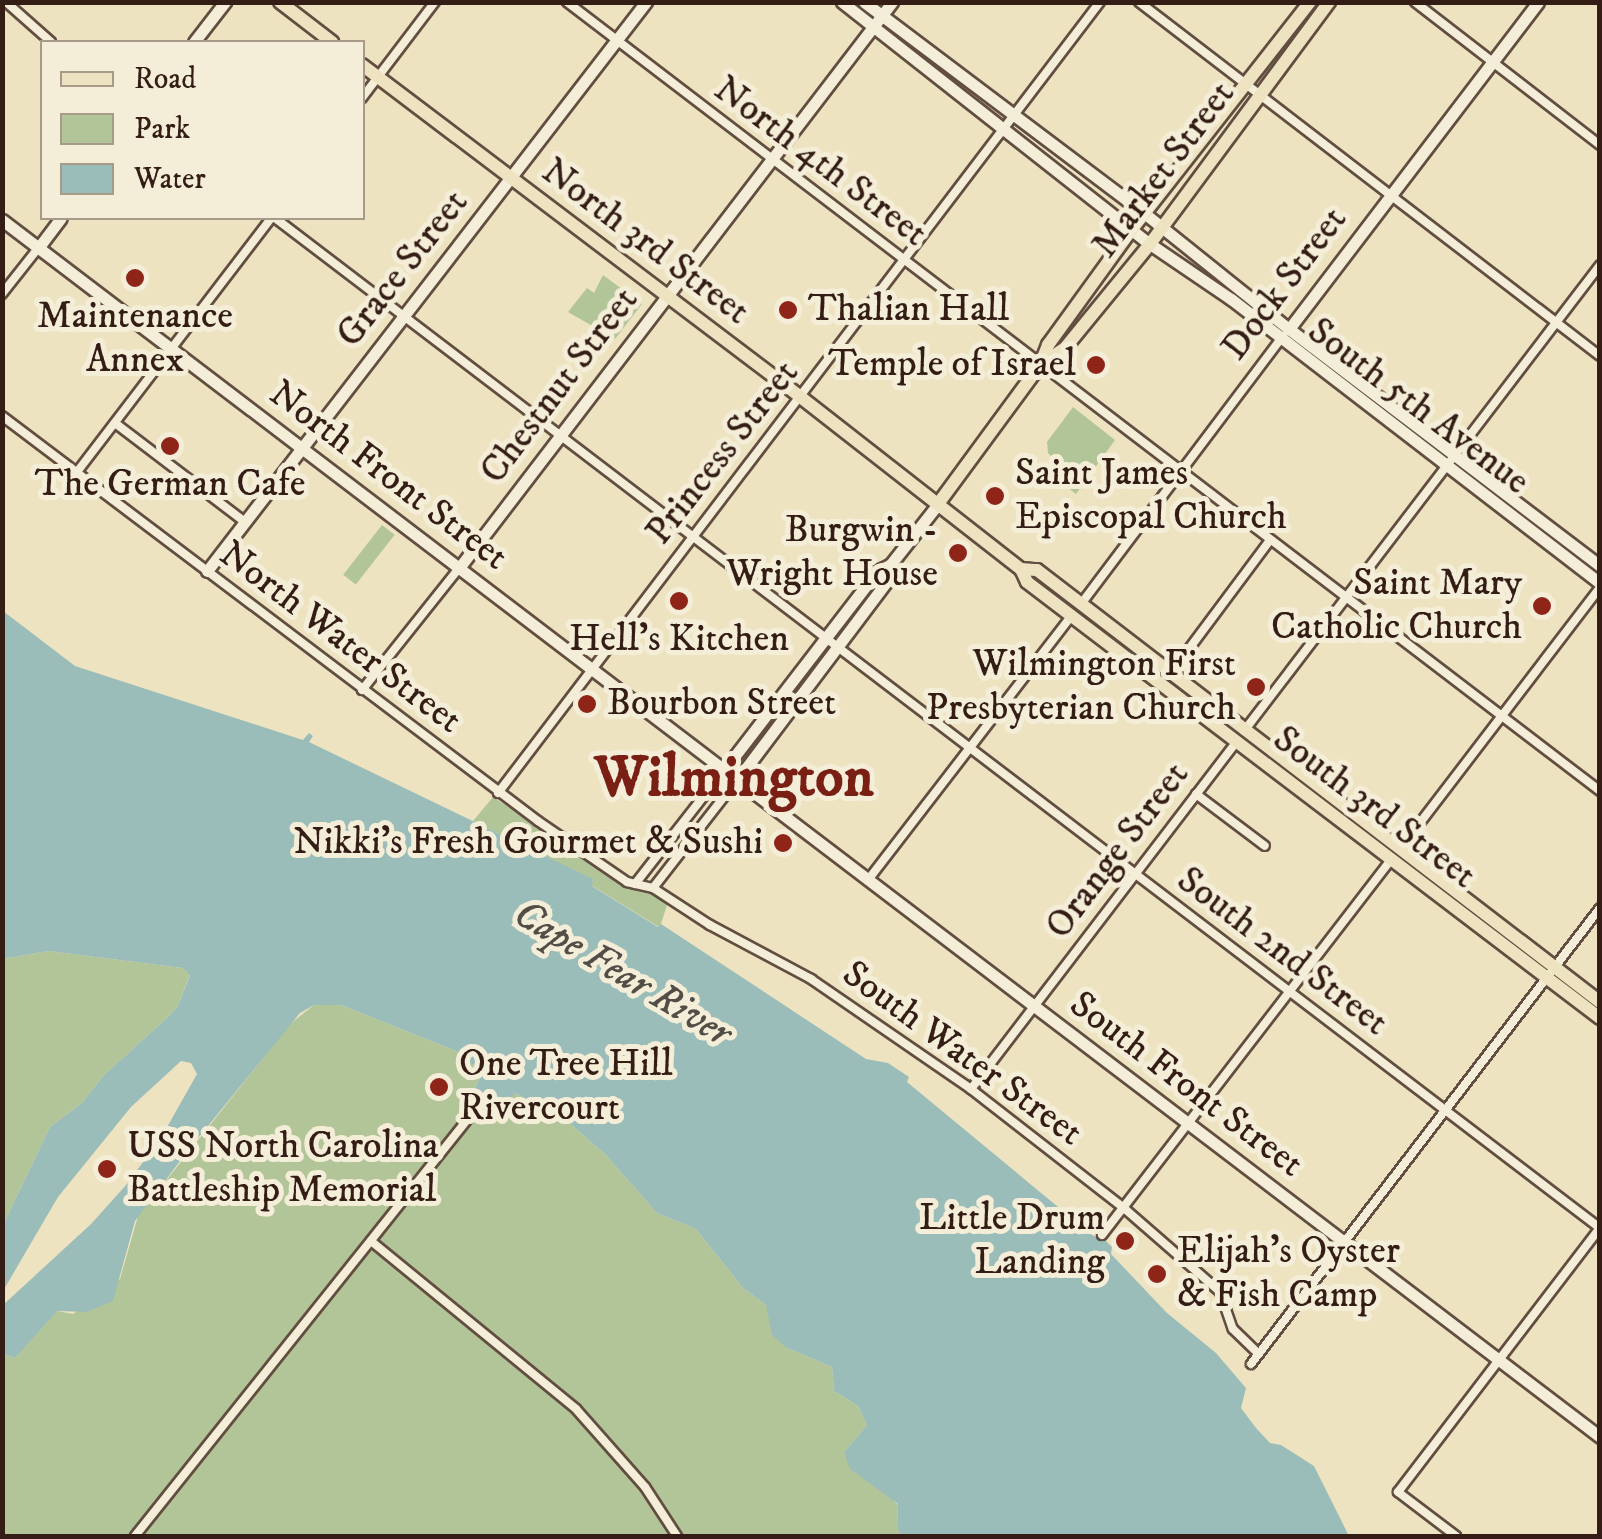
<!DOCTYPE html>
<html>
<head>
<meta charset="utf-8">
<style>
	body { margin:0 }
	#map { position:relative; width:1602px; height:1539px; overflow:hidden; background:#eee3c1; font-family:"IM FELL DW Pica",serif }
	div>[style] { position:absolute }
	.green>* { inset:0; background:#b2c598; transform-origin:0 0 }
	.water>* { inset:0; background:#9bbdb9 }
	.roads { filter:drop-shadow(2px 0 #624e40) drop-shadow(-2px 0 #624e40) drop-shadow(0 2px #624e40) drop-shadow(0 -2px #624e40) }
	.street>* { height:8px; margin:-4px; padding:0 4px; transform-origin:4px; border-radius:4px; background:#f4edd7 }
	.secondary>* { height:11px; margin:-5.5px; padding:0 5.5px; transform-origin:5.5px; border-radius:5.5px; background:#f4edd7 }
	.primary>* { height:12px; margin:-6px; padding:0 6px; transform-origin:6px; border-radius:6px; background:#eee3c1 }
	.dots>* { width:28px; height:28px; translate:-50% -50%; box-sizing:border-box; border:5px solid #f4edd7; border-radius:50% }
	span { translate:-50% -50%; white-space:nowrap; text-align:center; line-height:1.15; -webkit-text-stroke:10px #f4edd7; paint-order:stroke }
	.street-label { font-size:38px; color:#331d15 }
	.poi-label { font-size:38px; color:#331d15 }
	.left { translate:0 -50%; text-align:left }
	.right { translate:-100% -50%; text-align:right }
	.water-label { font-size:40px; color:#524d46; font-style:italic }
	.town-label { font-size:58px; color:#7a1f14; font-weight:700 }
	.frame { position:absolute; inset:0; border:5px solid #331d15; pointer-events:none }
	.legend { position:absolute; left:40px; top:40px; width:325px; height:180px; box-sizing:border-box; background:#f4edd7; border:2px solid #a79a89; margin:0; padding:12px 18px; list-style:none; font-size:30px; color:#331d15 }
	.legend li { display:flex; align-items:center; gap:20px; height:50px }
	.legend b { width:50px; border:2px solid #a79a89 }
</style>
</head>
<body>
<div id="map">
	<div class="green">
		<i style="clip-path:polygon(603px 275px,642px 304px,615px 339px,568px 312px,587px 288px,594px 293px)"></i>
		<i style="clip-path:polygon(1073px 407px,1115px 440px,1076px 494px,1058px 480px,1065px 470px,1048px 453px,1047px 442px)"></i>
		<i style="left:382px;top:525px;width:16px;height:63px;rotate:38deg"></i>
		<i style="clip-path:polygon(493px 797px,627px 886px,652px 892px,667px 905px,661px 924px,659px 927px,591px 885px,593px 880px,473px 821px)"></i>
		<i style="clip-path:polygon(48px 951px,183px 968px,190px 974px,178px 1006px,169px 1016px,103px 1076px,82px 1103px,50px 1127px,3px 1225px,3px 959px)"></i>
		<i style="clip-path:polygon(314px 1005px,341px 1005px,456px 1051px,483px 1073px,473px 1091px,496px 1105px,515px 1093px,567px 1121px,605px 1154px,657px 1213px,696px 1229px,743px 1288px,766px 1305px,787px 1348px,832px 1367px,834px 1391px,858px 1406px,867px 1425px,844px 1452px,898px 1505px,897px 1529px,902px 1536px,3px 1536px,2px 1354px,15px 1358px,49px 1316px,57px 1311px,73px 1314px,120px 1279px,138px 1216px,290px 1024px)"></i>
	</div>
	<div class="water">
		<i style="clip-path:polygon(3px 611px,75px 666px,303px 740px,309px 733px,313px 736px,309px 742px,593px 879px,592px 886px,658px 927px,661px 924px,866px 1059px,888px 1063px,909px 1077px,907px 1082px,1092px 1235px,1106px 1241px,1112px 1247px,1111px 1254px,1167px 1313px,1216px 1353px,1246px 1388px,1241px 1408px,1256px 1428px,1270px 1443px,1281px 1445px,1314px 1466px,1349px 1536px,902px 1536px,897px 1529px,898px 1504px,850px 1469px,844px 1452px,867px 1425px,858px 1406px,834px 1391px,832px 1367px,787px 1348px,772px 1335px,766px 1305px,743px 1288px,696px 1229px,657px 1213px,605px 1154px,567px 1121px,515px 1093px,508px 1103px,496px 1105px,473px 1091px,483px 1073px,456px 1051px,341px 1005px,314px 1005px,300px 1013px,186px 1153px,135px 1221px,113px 1301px,87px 1312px,57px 1311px,15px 1358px,3px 1354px,3px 1305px,91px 1224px,127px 1184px,162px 1136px,197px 1074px,191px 1063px,181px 1061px,131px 1107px,58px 1197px,3px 1291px,3px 1225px,50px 1127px,82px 1103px,103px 1076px,169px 1016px,178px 1006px,190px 975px,183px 968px,48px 951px,3px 959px)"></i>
	</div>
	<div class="roads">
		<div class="street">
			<i style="left:6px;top:2px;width:60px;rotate:41.6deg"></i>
			<i style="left:567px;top:2px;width:1300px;rotate:37.37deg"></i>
			<i style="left:1139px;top:2px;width:581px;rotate:37.52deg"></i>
			<i style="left:1415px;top:2px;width:234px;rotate:37.7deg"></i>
			<i style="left:362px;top:98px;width:121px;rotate:-52.8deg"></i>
			<i style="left:275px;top:218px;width:1666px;rotate:37.32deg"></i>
			<i style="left:2px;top:294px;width:60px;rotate:-51.8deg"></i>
			<i style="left:2px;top:416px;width:672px;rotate:37.07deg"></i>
			<i style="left:538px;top:821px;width:108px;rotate:34.4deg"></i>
			<i style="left:627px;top:882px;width:27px;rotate:13deg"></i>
			<i style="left:653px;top:888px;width:68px;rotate:33deg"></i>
			<i style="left:710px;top:925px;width:115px;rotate:28.1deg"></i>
			<i style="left:811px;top:979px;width:194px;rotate:34.5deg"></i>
			<i style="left:971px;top:1089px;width:195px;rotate:37.9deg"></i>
			<i style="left:1125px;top:1209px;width:126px;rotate:41.1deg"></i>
			<i style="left:1220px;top:1292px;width:39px;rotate:71deg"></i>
			<i style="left:1233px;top:1329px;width:36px;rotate:44deg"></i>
			<i style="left:115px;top:423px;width:163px;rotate:37.3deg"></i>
			<i style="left:77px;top:472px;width:320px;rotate:-52.6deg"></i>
			<i style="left:1081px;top:604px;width:336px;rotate:-53deg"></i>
			<i style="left:1171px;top:673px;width:166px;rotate:-53.3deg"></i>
			<i style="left:362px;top:690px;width:156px;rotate:-51.5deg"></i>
			<i style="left:1244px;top:731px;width:586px;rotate:-52.62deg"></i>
			<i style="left:498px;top:793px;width:994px;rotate:-52.73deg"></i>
			<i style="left:1196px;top:794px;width:86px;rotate:37deg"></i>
			<i style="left:1400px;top:849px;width:330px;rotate:-52.6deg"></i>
			<i style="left:868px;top:880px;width:334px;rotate:-52.4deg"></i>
			<i style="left:635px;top:884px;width:145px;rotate:-52deg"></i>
			<i style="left:653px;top:888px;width:137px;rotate:-52.1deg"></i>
			<i style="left:971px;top:1089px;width:437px;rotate:-52.6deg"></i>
			<i style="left:1102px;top:1235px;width:475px;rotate:-52.4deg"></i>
			<i style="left:371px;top:1241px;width:265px;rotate:39.3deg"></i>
			<i style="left:576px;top:1409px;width:104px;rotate:48.5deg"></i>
			<i style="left:645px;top:1487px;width:59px;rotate:56.9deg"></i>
			<i style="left:1251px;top:1364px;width:574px;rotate:-52.57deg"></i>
			<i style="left:135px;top:1536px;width:539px;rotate:-51.41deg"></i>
			<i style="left:1456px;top:1536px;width:73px;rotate:-142.8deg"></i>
			<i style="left:1398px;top:1492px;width:332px;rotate:-52.6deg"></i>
		</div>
		<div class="secondary">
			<i style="left:842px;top:2px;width:392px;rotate:38.2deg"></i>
			<i style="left:1150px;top:244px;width:98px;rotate:34.2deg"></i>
			<i style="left:1231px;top:299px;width:466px;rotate:37.6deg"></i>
			<i style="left:864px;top:2px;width:351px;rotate:37deg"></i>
			<i style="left:1144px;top:213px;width:186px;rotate:38.7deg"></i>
			<i style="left:1289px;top:329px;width:391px;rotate:37.3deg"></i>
			<i style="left:194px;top:42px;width:51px;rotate:-52.2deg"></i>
			<i style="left:2px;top:220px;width:2009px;rotate:37.29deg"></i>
			<i style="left:39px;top:247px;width:36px;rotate:-53deg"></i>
			<i style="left:1289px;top:329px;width:411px;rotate:-52.7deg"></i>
			<i style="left:459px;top:568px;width:713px;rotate:-52.58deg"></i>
			<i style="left:207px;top:571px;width:719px;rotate:-52.35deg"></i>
			<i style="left:724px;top:770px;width:251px;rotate:-52.4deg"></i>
			<i style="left:877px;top:571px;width:14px;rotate:-25deg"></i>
			<i style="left:890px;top:565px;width:78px;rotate:-51.8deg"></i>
			<i style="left:737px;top:780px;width:253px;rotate:-53deg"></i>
			<i style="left:889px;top:578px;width:13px;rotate:-86deg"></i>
		</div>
		<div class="primary">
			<i style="left:280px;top:2px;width:66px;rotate:37.6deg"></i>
			<i style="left:362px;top:65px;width:535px;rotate:37.11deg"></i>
			<i style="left:789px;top:388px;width:294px;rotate:38deg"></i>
			<i style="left:1021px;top:569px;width:14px;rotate:65deg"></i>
			<i style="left:1027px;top:582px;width:720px;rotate:37.27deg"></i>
			<i style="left:1040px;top:365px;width:30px;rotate:-34deg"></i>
			<i style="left:1065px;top:348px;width:134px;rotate:-50.7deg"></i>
			<i style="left:1150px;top:244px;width:301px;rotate:-53.5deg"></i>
			<i style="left:938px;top:504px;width:172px;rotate:-53.7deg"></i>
			<i style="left:1040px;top:365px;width:22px;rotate:-68deg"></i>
			<i style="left:1048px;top:345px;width:143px;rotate:-54.1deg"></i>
			<i style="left:1132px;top:229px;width:288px;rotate:-51.9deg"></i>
			<i style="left:1021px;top:569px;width:16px;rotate:4deg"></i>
			<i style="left:1037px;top:570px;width:710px;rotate:37.5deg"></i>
		</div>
	</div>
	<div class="dots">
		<i style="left:135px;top:278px;background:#8f2418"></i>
		<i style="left:788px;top:310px;background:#8f2418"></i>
		<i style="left:1096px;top:365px;background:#8f2418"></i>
		<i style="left:170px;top:446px;background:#8f2418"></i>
		<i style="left:995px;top:496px;background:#8f2418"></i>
		<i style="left:958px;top:553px;background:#8f2418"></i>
		<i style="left:679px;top:601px;background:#8f2418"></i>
		<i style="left:1542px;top:606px;background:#8f2418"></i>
		<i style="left:1256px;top:687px;background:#8f2418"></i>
		<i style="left:587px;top:704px;background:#8f2418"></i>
		<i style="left:783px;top:843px;background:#8f2418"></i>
		<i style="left:439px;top:1087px;background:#8f2418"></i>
		<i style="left:107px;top:1169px;background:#8f2418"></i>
		<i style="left:1125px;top:1241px;background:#8f2418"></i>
		<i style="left:1157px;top:1274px;background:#8f2418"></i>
	</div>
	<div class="street-label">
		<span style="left:820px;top:162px;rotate:37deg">North 4th Street</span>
		<span style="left:1164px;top:170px;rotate:-53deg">Market Street</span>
		<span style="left:645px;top:242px;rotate:37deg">North 3rd Street</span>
		<span style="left:403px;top:269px;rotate:-52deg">Grace Street</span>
		<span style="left:1285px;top:284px;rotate:-53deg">Dock Street</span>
		<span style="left:560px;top:386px;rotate:-53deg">Chestnut Street</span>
		<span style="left:1418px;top:407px;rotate:37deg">South 5th Avenue</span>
		<span style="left:723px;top:453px;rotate:-52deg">Princess Street</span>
		<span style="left:388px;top:476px;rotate:37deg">North Front Street</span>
		<span style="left:340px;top:638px;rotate:37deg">North Water Street</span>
		<span style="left:1374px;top:808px;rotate:37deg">South 3rd Street</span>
		<span style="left:1118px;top:851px;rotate:-53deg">Orange Street</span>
		<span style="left:1282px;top:952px;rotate:37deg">South 2nd Street</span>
		<span style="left:962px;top:1054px;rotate:36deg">South Water Street</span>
		<span style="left:1186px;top:1085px;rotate:37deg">South Front Street</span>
	</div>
	<div class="poi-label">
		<span class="left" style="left:808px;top:310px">Thalian Hall</span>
		<span style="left:135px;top:339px">Maintenance<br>Annex</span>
		<span class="right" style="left:1076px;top:365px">Temple of Israel</span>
		<span class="left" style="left:1015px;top:496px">Saint James<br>Episcopal Church</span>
		<span style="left:170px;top:485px">The German Cafe</span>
		<span class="right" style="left:938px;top:553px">Burgwin -<br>Wright House</span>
		<span class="right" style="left:1522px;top:606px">Saint Mary<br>Catholic Church</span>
		<span style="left:679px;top:640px">Hell's Kitchen</span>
		<span class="right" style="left:1236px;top:687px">Wilmington First<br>Presbyterian Church</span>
		<span class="left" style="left:607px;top:704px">Bourbon Street</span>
		<span class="right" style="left:763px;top:843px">Nikki’s Fresh Gourmet &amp; Sushi</span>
		<span class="left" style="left:459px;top:1087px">One Tree Hill<br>Rivercourt</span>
		<span class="left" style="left:127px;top:1169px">USS North Carolina<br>Battleship Memorial</span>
		<span class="right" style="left:1105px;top:1241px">Little Drum<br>Landing</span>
		<span class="left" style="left:1177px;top:1274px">Elijah's Oyster<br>&amp; Fish Camp</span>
	</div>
	<div class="water-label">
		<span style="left:622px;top:974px;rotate:31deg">Cape Fear River</span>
	</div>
	<div class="town-label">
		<span style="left:734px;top:779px">Wilmington</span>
	</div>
	<div class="frame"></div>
	<ul class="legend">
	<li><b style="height:12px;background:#eee3c1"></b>Road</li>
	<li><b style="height:28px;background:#b2c598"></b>Park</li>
	<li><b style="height:28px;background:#9bbdb9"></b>Water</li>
	</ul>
</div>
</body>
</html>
